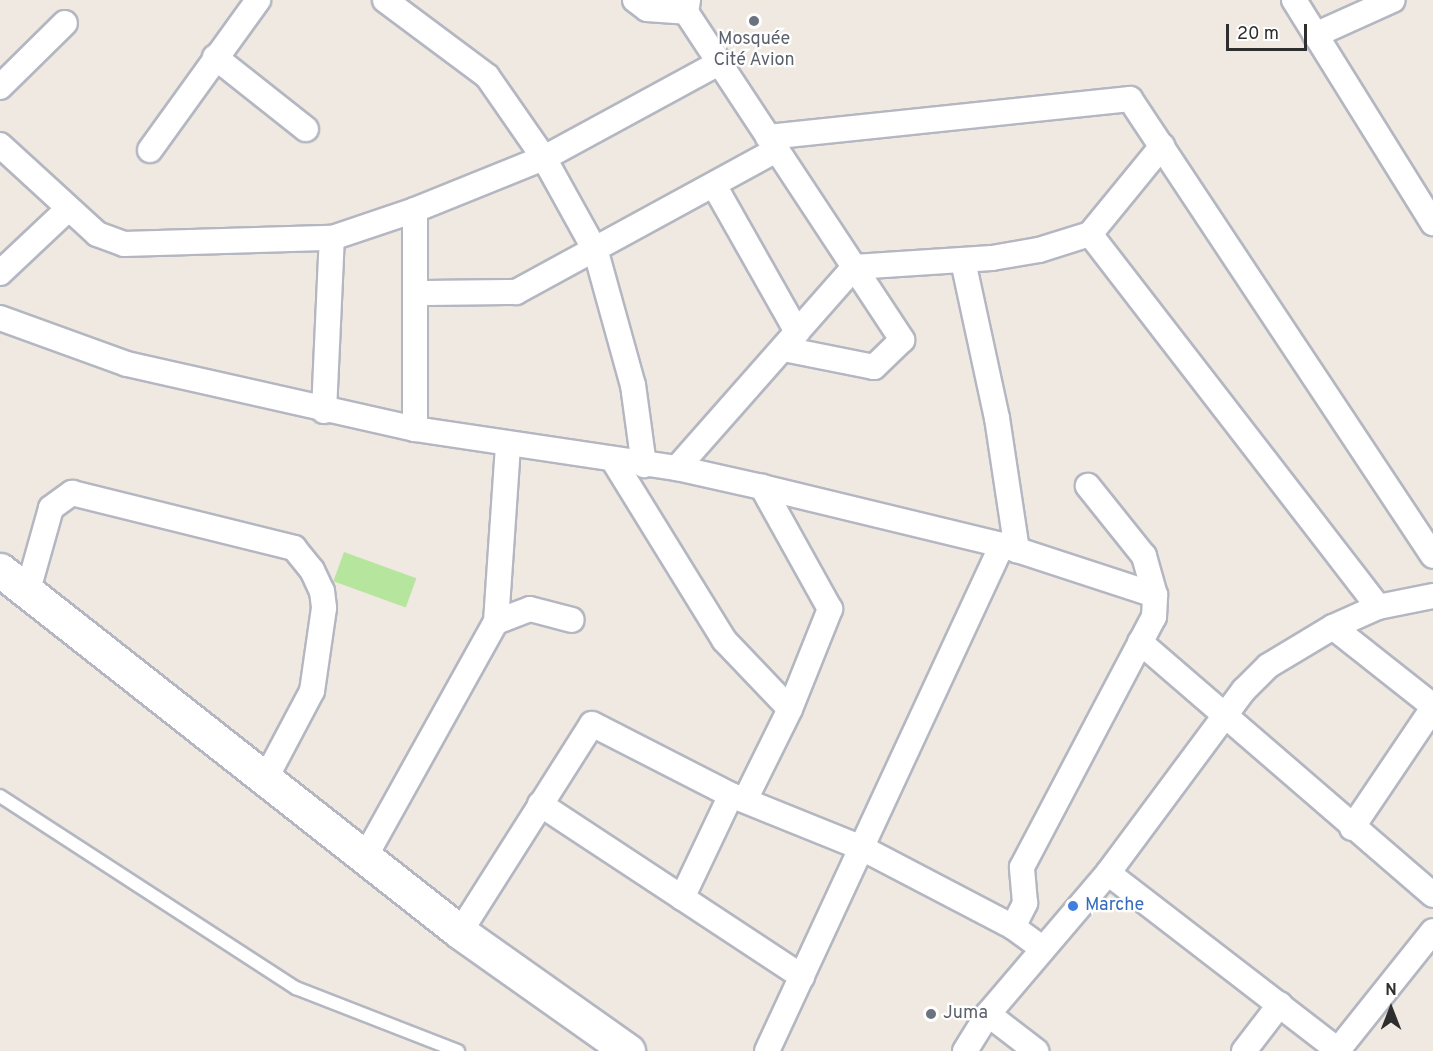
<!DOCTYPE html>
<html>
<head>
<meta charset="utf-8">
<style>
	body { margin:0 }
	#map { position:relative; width:1433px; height:1051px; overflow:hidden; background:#efe9e1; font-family:Overpass,sans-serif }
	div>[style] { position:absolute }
	.green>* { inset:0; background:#b6e59e; transform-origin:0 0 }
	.roads { filter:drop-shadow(2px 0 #b4b7c1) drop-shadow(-2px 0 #b4b7c1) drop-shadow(0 2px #b4b7c1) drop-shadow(0 -2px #b4b7c1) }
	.lane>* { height:12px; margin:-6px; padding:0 6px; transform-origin:6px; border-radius:6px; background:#fff }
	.street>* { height:24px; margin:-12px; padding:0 12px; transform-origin:12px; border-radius:12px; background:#fff }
	.secondary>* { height:33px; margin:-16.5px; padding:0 16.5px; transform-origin:16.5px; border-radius:16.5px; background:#fff }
	.dots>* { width:16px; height:16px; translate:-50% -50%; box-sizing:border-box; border:3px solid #fff; border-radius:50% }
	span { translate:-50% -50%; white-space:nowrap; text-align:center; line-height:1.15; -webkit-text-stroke:4.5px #fff; paint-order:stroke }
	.worship-label { font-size:18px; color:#5b616d }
	.left { translate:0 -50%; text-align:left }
	.shop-label { font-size:18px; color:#366cbe }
	.north { position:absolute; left:1361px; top:979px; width:60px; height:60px; -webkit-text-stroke:4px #fff; paint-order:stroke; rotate:0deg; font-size:16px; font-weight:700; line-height:24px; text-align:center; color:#2e2e2e }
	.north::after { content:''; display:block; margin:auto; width:21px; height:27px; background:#2e2e2e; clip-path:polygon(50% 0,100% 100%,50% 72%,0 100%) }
	.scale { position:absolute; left:1226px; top:24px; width:81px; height:27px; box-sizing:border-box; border:3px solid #2e2e2e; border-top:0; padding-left:8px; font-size:18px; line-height:21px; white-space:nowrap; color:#2e2e2e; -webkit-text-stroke:4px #fff; paint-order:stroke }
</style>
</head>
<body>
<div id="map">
	<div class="green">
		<i style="left:344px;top:552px;width:77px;height:31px;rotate:20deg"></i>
	</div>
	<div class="roads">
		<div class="lane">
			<i style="left:0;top:796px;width:353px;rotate:33deg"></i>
			<i style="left:296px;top:988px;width:174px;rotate:21.3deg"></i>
		</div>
		<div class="street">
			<i style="left:385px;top:0;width:127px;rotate:36.7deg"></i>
			<i style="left:487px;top:76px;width:100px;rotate:55.2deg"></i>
			<i style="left:544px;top:158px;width:107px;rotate:61deg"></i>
			<i style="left:596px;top:252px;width:138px;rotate:74.5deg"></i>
			<i style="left:633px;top:385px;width:81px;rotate:82.2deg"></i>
			<i style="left:635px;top:0;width:15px;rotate:37deg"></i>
			<i style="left:647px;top:9px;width:39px;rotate:4deg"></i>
			<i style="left:688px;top:0;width:12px;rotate:99deg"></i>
			<i style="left:686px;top:12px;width:393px;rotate:56.6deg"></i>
			<i style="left:902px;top:340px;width:39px;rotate:136deg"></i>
			<i style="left:874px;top:367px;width:92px;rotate:-168.7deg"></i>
			<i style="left:1294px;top:0;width:263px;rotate:58.1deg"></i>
			<i style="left:1315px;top:35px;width:85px;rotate:-24.2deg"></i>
			<i style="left:215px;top:57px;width:116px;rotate:38.4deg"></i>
			<i style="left:0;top:87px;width:91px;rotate:-44.6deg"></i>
			<i style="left:768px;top:137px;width:364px;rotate:-6deg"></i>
			<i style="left:1130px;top:99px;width:548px;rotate:56.45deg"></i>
			<i style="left:0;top:145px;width:132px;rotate:42.5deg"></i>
			<i style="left:97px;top:234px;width:29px;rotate:20deg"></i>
			<i style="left:124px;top:244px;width:208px;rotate:-1.7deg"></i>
			<i style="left:332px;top:238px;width:88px;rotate:-18.6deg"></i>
			<i style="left:415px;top:210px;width:139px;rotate:-22deg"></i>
			<i style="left:544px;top:158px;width:199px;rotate:-28.5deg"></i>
			<i style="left:150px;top:150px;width:185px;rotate:-54.2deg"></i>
			<i style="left:714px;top:185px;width:169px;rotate:60.5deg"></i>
			<i style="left:415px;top:210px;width:219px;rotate:90deg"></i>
			<i style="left:1090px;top:234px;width:471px;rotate:52.3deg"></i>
			<i style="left:963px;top:261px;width:161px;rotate:77.8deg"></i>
			<i style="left:997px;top:418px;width:134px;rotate:81.4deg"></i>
			<i style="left:0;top:273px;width:93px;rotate:-43.3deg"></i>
			<i style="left:417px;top:293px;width:99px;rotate:-0.6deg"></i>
			<i style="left:516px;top:292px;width:296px;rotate:-28.6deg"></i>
			<i style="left:0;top:318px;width:135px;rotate:19.9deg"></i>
			<i style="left:127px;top:364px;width:295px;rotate:12.7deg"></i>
			<i style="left:415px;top:429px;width:265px;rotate:8.5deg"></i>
			<i style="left:677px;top:468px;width:87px;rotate:12.6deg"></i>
			<i style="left:762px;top:487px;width:247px;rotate:13.6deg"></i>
			<i style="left:1002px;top:545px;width:161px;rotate:18.1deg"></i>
			<i style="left:324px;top:411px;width:173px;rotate:-87.4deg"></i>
			<i style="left:613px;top:460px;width:211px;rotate:58.3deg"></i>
			<i style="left:724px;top:640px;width:95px;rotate:46.3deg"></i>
			<i style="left:677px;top:468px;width:268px;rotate:-48.6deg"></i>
			<i style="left:854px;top:267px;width:138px;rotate:-3.7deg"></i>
			<i style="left:992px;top:258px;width:48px;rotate:-9.7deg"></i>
			<i style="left:1039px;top:250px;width:53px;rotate:-17.4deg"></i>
			<i style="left:1090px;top:234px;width:114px;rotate:-50.7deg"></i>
			<i style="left:28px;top:590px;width:85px;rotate:-74.3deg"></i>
			<i style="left:51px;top:508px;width:26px;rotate:-36deg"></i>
			<i style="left:72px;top:493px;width:229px;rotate:13.9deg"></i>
			<i style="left:294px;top:548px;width:28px;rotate:51deg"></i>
			<i style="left:312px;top:570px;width:23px;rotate:65deg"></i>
			<i style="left:322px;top:591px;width:17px;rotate:83deg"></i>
			<i style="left:324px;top:608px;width:84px;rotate:98.2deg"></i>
			<i style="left:312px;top:691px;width:98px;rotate:117.9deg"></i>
			<i style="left:496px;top:622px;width:36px;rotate:-21deg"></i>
			<i style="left:530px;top:609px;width:43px;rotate:14.7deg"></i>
			<i style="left:1333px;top:627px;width:127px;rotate:38.3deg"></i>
			<i style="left:1140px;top:642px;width:387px;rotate:40.8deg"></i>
			<i style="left:745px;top:800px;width:102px;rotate:-63.7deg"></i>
			<i style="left:790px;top:709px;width:108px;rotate:-68.2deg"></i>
			<i style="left:830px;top:609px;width:140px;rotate:-119.1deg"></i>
			<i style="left:540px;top:804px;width:314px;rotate:33.4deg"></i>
			<i style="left:1352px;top:828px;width:145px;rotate:-56deg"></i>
			<i style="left:365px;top:857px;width:269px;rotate:-60.9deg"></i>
			<i style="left:496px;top:622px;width:176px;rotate:-86.1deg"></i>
			<i style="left:1108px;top:873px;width:292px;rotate:37.6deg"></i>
			<i style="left:682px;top:898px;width:114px;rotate:-64.6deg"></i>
			<i style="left:1013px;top:927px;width:27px;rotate:-63deg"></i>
			<i style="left:1025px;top:903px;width:36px;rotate:-95deg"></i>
			<i style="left:1022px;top:867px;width:283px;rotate:-62.2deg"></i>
			<i style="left:1154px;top:617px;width:22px;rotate:-87deg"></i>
			<i style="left:1155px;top:595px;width:41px;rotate:-105.8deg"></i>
			<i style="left:1144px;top:556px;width:90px;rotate:-128.7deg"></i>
			<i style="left:460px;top:932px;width:246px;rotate:-57.6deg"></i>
			<i style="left:592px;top:724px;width:156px;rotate:27.1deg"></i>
			<i style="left:731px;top:795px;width:139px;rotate:22deg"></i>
			<i style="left:860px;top:847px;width:173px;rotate:27.6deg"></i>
			<i style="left:1013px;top:927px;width:37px;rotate:36deg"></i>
			<i style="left:988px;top:1014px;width:61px;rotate:37.6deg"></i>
			<i style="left:1338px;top:1050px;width:152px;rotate:-51.4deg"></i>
			<i style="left:767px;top:1051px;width:558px;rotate:-65.09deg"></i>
			<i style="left:965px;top:1051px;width:44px;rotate:-58.1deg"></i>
			<i style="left:988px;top:1014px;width:185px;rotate:-49.6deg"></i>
			<i style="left:1108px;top:873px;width:228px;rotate:-53.4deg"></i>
			<i style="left:1244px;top:690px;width:34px;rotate:-45deg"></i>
			<i style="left:1268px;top:666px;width:76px;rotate:-31deg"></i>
			<i style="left:1333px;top:627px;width:49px;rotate:-24deg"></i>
			<i style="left:1378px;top:607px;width:56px;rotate:-11.3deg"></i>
			<i style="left:1244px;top:1051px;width:59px;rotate:-52.5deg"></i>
		</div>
		<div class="secondary">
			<i style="left:0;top:570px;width:585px;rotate:38.2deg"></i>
			<i style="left:460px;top:932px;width:206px;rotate:35.3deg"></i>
		</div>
	</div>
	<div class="dots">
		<i style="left:754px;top:21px;background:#6b7280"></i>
		<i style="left:1073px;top:906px;background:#3f7fe0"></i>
		<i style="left:931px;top:1014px;background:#6b7280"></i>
	</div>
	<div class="worship-label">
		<span style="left:754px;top:51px">Mosquée<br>Cité Avion</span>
		<span class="left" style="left:943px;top:1014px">Juma</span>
	</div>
	<div class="shop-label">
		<span class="left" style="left:1085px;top:906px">Marche</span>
	</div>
	<div class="north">N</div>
	<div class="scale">20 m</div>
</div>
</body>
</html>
